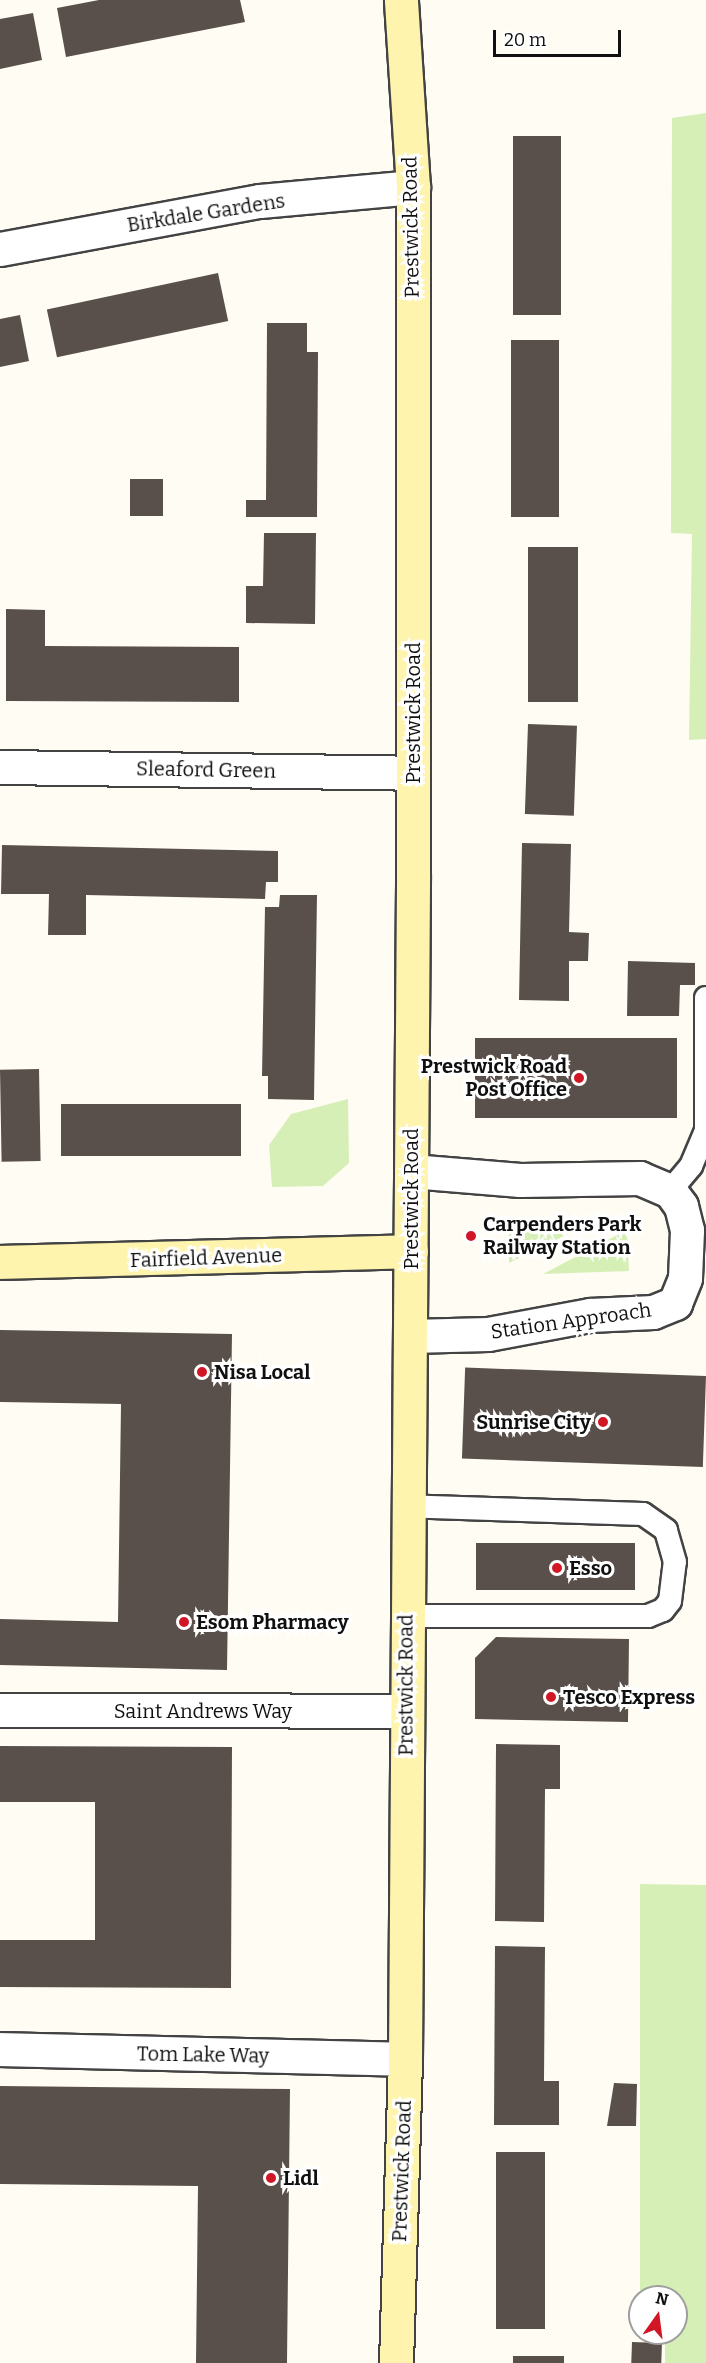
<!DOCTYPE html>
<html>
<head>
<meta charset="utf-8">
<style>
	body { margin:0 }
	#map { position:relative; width:706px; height:2363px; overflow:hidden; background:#fffcf3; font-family:Bitter,serif }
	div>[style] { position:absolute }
	.green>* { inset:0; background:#d6efb7 }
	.building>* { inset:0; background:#5a504b; transform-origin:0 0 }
	.roads { filter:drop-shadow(2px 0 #434343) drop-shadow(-2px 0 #434343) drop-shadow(0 2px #434343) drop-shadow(0 -2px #434343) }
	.lane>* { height:22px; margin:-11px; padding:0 11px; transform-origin:11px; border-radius:11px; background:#fff }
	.street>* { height:33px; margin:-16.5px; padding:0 16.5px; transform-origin:16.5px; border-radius:16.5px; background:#fff }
	.secondary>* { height:33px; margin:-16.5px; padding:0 16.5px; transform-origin:16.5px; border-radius:16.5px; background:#fff4ae }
	.dots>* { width:16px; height:16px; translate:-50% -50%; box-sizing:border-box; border:3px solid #fff; border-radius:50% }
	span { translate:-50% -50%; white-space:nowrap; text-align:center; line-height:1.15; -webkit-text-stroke:6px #fff; paint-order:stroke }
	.street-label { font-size:20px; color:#101010 }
	.poi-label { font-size:20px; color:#101010; font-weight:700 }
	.right { translate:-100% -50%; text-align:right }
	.left { translate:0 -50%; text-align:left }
	.north { position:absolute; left:628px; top:2285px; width:60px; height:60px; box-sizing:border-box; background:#fff; border:2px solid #9f9f9f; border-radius:50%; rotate:14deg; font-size:16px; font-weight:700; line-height:24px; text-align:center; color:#101010 }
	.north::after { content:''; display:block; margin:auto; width:21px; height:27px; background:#d11725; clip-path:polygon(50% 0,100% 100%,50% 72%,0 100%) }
	.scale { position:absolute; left:493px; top:30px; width:128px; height:27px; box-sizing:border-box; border:3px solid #101010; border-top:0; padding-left:8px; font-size:18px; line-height:21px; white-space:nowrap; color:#101010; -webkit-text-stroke:4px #fff; paint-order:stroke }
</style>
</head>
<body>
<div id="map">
	<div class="green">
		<i style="clip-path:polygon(706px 113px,706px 739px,689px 740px,692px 534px,671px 533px,672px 118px)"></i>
		<i style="clip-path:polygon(348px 1099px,349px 1163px,323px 1186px,272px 1187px,269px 1145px,291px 1114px)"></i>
		<i style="clip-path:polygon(594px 1221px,509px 1263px,508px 1222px)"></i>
		<i style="clip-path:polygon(627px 1230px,629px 1271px,543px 1274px)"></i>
		<i style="clip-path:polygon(640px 1884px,706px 1885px,706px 2363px,665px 2363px,665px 2338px,640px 2336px,676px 2333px,676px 2297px,640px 2297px)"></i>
	</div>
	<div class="building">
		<i style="clip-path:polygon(99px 0,240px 0,245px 22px,66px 57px,57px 8px)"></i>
		<i style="clip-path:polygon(33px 13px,42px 60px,0 69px,0 19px)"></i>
		<i style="left:513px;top:136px;width:48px;height:179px"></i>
		<i style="left:218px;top:273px;width:49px;height:175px;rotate:78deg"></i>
		<i style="clip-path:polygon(20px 315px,29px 361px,0 367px,0 319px)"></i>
		<i style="clip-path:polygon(267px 323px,307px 323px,307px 352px,318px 352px,317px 517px,246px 517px,246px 500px,266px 500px)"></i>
		<i style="left:511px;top:340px;width:48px;height:177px"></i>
		<i style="left:163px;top:479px;width:37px;height:33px;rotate:90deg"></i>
		<i style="clip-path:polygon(264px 533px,316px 533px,315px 624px,246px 623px,246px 586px,263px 586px)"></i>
		<i style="left:528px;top:547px;width:50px;height:155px"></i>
		<i style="clip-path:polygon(6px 609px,45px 610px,45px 646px,239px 647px,239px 702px,6px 701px)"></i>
		<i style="left:528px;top:724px;width:49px;height:90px;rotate:2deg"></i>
		<i style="clip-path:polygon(522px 843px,571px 844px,569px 932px,589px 933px,588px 961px,569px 961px,569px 1001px,519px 1000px)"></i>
		<i style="clip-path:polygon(2px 845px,278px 851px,278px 882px,266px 882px,265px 899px,86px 895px,86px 935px,48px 935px,49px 894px,1px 894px)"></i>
		<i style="clip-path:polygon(280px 895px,317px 895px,314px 1100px,268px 1099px,268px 1076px,262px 1076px,265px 907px,279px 907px)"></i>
		<i style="clip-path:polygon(628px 961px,695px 963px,695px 985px,680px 985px,679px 1016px,627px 1016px)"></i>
		<i style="left:475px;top:1038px;width:202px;height:80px"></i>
		<i style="left:39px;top:1069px;width:92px;height:39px;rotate:89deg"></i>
		<i style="left:241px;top:1104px;width:52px;height:180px;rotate:90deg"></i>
		<i style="clip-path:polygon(0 1330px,232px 1334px,227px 1670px,0 1665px,0 1619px,118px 1622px,121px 1404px,0 1402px)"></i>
		<i style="left:706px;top:1376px;width:91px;height:241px;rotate:92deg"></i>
		<i style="left:476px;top:1543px;width:159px;height:47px"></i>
		<i style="clip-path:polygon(496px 1637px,629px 1639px,628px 1722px,475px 1719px,475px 1658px)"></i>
		<i style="clip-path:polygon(496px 1744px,560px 1745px,560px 1789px,545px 1789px,544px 1922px,495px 1921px)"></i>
		<i style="clip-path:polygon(0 1746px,232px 1747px,231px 1988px,0 1987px,0 1940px,95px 1940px,95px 1802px,0 1802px)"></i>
		<i style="clip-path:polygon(495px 1946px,545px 1947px,544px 2081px,559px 2081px,559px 2125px,494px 2125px)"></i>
		<i style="clip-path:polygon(614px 2083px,637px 2084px,636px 2126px,607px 2126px)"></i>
		<i style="clip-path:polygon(0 2086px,290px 2089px,287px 2363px,196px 2363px,198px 2186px,0 2184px)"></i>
		<i style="left:496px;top:2152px;width:49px;height:177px"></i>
		<i style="left:632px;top:2342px;width:30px;height:21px;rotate:2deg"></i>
		<i style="left:513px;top:2356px;width:51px;height:7px"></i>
	</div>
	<div class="roads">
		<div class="lane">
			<i style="left:670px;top:1191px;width:33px;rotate:-50deg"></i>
			<i style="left:691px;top:1166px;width:39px;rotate:-67deg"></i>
			<i style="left:706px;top:1130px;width:132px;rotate:-90deg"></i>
			<i style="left:407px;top:1616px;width:241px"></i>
			<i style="left:648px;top:1616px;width:16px;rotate:-22deg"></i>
			<i style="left:663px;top:1610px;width:11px;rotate:-52deg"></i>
			<i style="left:670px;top:1601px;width:39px;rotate:-83deg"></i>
			<i style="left:675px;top:1562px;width:33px;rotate:-106deg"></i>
			<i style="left:666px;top:1530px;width:28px;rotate:-145deg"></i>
			<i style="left:643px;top:1514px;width:235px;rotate:-178.1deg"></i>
		</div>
		<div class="street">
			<i style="left:0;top:249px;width:264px;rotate:-10.5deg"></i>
			<i style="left:260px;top:201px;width:154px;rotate:-5.2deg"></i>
			<i style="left:0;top:767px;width:413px;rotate:0.8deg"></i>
			<i style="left:410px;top:1336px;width:78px;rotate:-1.5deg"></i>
			<i style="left:488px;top:1334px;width:104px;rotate:-10.6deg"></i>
			<i style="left:590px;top:1315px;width:63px;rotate:-2.7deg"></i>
			<i style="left:653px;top:1312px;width:24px;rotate:-22deg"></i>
			<i style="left:675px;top:1303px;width:27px;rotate:-68deg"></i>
			<i style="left:685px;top:1278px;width:48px;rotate:-87.6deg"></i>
			<i style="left:687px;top:1230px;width:25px;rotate:-104deg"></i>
			<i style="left:681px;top:1206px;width:19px;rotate:-126deg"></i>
			<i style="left:670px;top:1191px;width:33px;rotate:-157deg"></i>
			<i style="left:640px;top:1178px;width:120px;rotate:179deg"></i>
			<i style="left:520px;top:1180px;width:109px;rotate:-175.3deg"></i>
			<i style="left:0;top:1710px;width:406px;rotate:0.1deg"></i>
			<i style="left:0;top:2049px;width:405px;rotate:1.4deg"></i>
		</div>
		<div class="secondary">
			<i style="left:0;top:1262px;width:411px;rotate:-1.5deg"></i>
			<i style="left:396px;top:2363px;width:304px;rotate:-88.3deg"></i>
			<i style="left:405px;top:2059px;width:1184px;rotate:-89.61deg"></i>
			<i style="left:413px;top:875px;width:688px;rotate:-90deg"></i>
			<i style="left:413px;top:187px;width:187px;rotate:-93.7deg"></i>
		</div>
	</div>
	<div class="dots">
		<i style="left:579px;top:1078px;background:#d11725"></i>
		<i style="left:471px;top:1236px;background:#d11725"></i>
		<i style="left:202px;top:1372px;background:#d11725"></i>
		<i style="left:603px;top:1422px;background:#d11725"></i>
		<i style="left:557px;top:1568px;background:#d11725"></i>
		<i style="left:184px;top:1622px;background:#d11725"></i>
		<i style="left:551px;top:1697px;background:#d11725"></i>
		<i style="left:271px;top:2178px;background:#d11725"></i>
	</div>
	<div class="street-label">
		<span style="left:206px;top:213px;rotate:-9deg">Birkdale Gardens</span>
		<span style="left:411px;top:227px;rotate:-91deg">Prestwick Road</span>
		<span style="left:413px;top:713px;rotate:-90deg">Prestwick Road</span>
		<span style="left:206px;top:770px;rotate:1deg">Sleaford Green</span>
		<span style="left:411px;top:1199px;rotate:-90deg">Prestwick Road</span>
		<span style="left:206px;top:1258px;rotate:-2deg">Fairfield Avenue</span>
		<span style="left:571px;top:1321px;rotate:-8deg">Station Approach</span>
		<span style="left:406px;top:1685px;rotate:-90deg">Prestwick Road</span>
		<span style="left:203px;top:1711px">Saint Andrews Way</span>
		<span style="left:203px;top:2055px;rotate:1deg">Tom Lake Way</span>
		<span style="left:402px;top:2171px;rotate:-88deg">Prestwick Road</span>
	</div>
	<div class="poi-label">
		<span class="right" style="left:567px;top:1078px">Prestwick Road<br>Post Office</span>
		<span class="left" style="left:483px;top:1236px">Carpenders Park<br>Railway Station</span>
		<span class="left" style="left:214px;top:1372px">Nisa Local</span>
		<span class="right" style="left:591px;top:1422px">Sunrise City</span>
		<span class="left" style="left:569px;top:1568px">Esso</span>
		<span class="left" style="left:196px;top:1622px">Esom Pharmacy</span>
		<span class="left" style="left:563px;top:1697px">Tesco Express</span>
		<span class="left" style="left:283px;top:2178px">Lidl</span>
	</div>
	<div class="north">N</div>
	<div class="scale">20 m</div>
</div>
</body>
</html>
